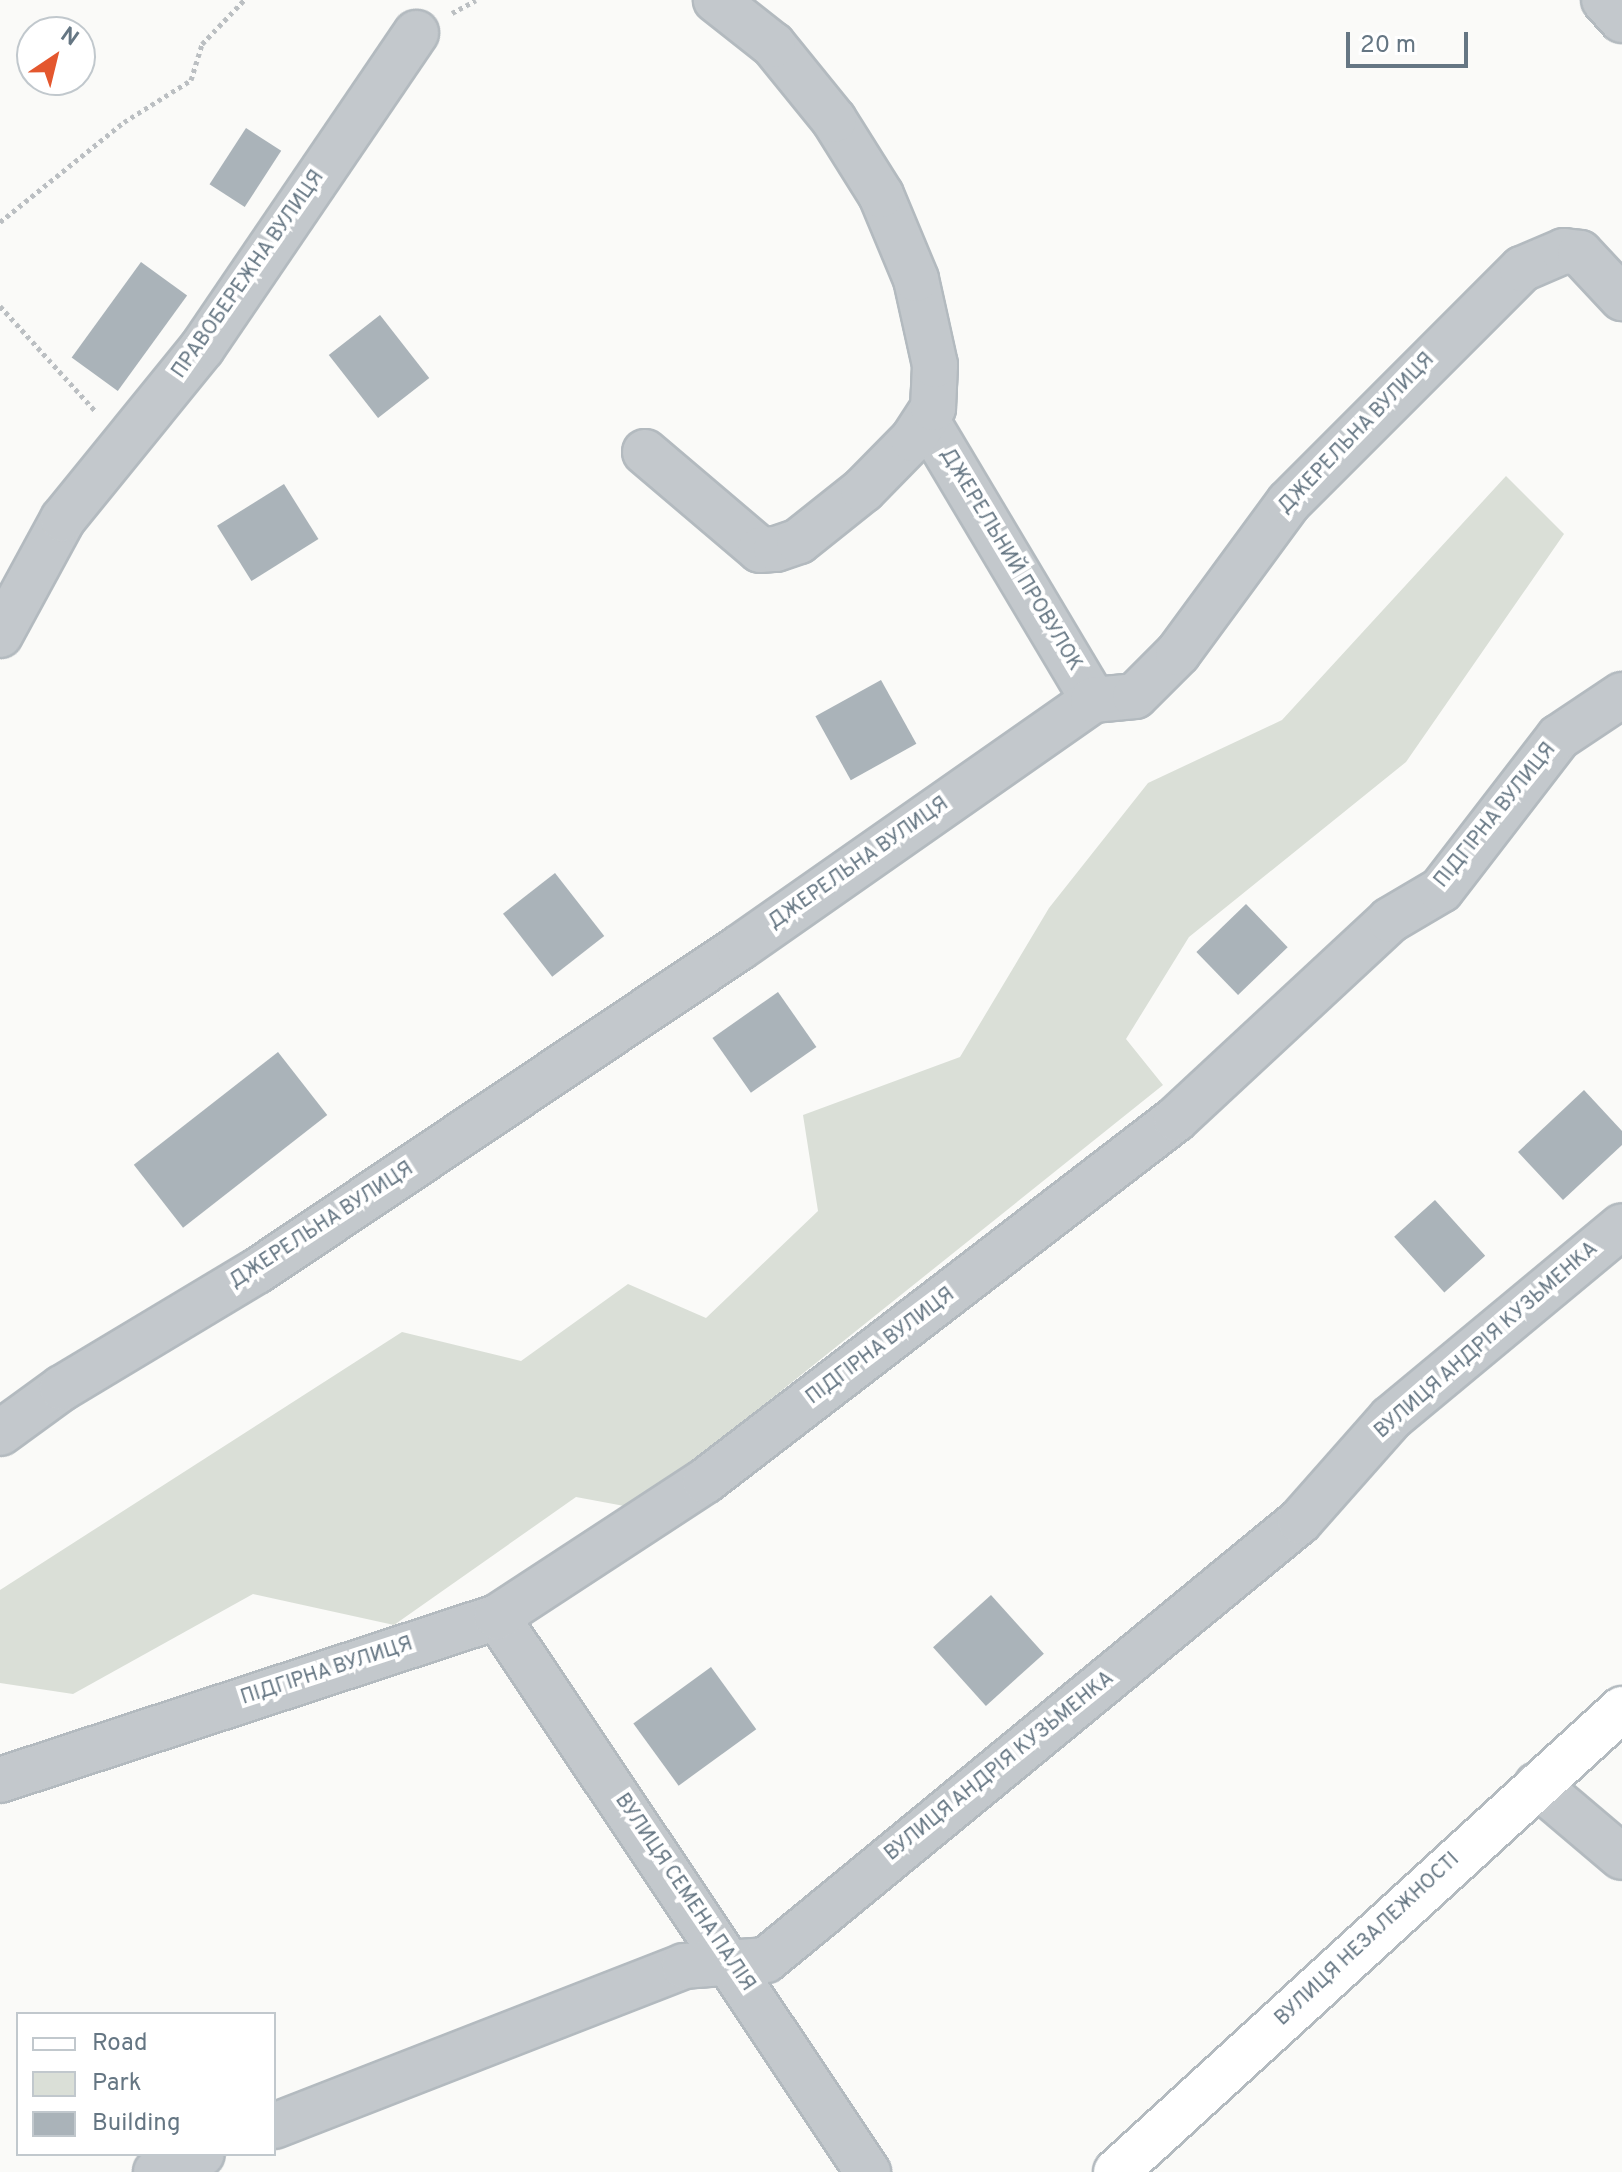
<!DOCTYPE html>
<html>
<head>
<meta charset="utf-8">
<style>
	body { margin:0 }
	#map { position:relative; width:1622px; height:2172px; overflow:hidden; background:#fafaf8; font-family:Overpass,sans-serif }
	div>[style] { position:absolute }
	.green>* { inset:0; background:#dadfd7 }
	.building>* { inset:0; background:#aab3b9; transform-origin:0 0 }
	.path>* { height:5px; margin-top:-2.5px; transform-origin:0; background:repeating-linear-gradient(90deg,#bbbfc2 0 4px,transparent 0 8px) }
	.roads { filter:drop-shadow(2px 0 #b3babf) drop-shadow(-2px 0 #b3babf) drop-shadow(0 2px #b3babf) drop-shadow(0 -2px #b3babf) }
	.street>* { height:44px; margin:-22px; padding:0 22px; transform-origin:22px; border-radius:22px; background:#c3c8cc }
	.secondary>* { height:44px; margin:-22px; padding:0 22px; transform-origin:22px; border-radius:22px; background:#fff }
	span { translate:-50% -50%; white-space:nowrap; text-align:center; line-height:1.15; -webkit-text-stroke:8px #fff; paint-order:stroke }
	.street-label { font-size:20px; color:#657683 }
	.legend { position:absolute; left:16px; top:2012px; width:260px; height:144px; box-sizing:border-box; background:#fff; border:2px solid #c1c8cd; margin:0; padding:10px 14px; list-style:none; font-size:24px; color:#657683 }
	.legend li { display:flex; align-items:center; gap:16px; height:40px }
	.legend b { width:40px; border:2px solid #c1c8cd }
	.north { position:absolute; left:16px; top:16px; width:80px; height:80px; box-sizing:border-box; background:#fff; border:2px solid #c1c8cd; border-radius:50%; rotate:35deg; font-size:22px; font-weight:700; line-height:32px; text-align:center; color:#657683 }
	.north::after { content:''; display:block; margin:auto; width:28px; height:36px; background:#e4572e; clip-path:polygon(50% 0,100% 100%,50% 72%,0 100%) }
	.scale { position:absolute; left:1346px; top:32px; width:122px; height:36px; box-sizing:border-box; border:4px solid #657683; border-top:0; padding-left:10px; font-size:24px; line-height:28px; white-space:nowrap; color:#657683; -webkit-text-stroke:6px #fff; paint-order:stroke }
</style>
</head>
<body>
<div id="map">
	<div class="green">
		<i style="clip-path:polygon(1506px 476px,1564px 534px,1406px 762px,1189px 937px,1126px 1039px,1163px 1085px,635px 1508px,576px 1497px,394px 1625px,253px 1594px,73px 1694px,0 1683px,0 1590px,402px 1332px,521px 1361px,628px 1284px,706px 1318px,818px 1211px,803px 1115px,960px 1057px,1049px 908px,1148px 783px,1282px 720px)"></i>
	</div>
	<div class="building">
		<i style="left:246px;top:128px;width:42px;height:67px;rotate:33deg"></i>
		<i style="left:141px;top:262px;width:57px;height:118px;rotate:36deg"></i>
		<i style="left:380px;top:315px;width:80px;height:65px;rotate:52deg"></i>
		<i style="left:284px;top:484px;width:65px;height:79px;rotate:58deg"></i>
		<i style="left:881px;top:680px;width:73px;height:75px;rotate:61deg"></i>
		<i style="left:555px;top:873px;width:80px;height:66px;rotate:52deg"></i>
		<i style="left:1246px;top:904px;width:60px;height:69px;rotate:46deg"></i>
		<i style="left:778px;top:992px;width:67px;height:80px;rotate:55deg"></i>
		<i style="left:278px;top:1052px;width:80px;height:183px;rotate:52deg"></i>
		<i style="clip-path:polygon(1584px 1090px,1622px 1131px,1622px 1145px,1563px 1200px,1518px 1152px)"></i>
		<i style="left:1435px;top:1200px;width:75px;height:55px;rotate:48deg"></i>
		<i style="left:991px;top:1595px;width:79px;height:78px;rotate:48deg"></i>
		<i style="left:711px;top:1667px;width:77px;height:96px;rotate:54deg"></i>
	</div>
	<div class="path">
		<i style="left:452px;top:13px;width:27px;rotate:-28deg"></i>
		<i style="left:0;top:222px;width:159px;rotate:-38.9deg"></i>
		<i style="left:124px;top:122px;width:79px;rotate:-32.1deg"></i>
		<i style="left:191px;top:80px;width:38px;rotate:-73deg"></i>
		<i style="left:202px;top:44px;width:61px;rotate:-46.3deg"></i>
		<i style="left:0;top:306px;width:143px;rotate:47.8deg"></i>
	</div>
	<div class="roads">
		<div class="street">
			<i style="left:1604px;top:0;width:27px;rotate:48deg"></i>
			<i style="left:927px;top:421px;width:325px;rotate:59.2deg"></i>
			<i style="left:645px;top:452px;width:151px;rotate:40.4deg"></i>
			<i style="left:760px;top:550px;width:16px;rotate:-4deg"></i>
			<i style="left:776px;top:549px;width:24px;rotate:-19deg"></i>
			<i style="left:799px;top:541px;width:82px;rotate:-38.6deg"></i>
			<i style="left:863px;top:490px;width:71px;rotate:-45.6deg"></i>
			<i style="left:913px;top:439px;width:37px;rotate:-57deg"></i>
			<i style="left:933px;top:408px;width:43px;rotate:-87.3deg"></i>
			<i style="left:935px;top:365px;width:88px;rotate:-102.5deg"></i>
			<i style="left:916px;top:279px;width:91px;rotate:-112.6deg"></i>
			<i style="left:881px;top:195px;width:89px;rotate:-122.1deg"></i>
			<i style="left:834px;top:120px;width:97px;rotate:-129.1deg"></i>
			<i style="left:773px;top:45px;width:73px;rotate:-141.7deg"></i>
			<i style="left:0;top:635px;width:132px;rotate:-61.5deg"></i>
			<i style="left:63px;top:519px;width:220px;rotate:-50.9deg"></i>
			<i style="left:202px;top:348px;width:381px;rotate:-55.8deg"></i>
			<i style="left:0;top:1433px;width:77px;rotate:-36deg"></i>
			<i style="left:62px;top:1388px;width:227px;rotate:-31deg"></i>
			<i style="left:257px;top:1271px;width:580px;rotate:-33.83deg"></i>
			<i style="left:739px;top:948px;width:432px;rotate:-35deg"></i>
			<i style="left:1093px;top:700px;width:42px;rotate:-5.4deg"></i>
			<i style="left:1135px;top:696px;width:61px;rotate:-45deg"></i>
			<i style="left:1178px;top:653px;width:187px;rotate:-53.7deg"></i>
			<i style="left:1289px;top:502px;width:330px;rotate:-45deg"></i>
			<i style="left:1522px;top:269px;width:46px;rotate:-23.2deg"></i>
			<i style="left:1564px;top:251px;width:16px;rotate:7deg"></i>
			<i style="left:1580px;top:253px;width:62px;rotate:47deg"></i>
			<i style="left:497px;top:1617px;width:668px;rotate:56.24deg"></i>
			<i style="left:0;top:1780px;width:523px;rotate:-18.16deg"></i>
			<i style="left:497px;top:1617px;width:249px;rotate:-33.2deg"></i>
			<i style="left:705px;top:1481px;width:594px;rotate:-37.55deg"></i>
			<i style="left:1176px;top:1119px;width:292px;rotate:-42.9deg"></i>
			<i style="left:1390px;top:920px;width:59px;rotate:-30.5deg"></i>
			<i style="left:1441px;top:890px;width:193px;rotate:-52.4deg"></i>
			<i style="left:1559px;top:737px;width:76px;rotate:-33.7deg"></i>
			<i style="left:1537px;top:1785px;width:111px;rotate:40.3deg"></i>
			<i style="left:274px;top:2126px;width:440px;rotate:-21.3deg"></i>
			<i style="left:684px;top:1966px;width:82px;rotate:-4.2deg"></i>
			<i style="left:766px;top:1960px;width:691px;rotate:-39.42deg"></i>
			<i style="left:1300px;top:1521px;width:137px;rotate:-48.5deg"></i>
			<i style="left:1391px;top:1418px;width:300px;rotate:-39.7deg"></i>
			<i style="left:156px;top:2172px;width:49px;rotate:-21.4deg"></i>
		</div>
		<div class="secondary">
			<i style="left:1116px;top:2172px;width:686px;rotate:-42.46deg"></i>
		</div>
	</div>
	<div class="street-label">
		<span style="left:249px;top:275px;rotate:-55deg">ПРАВОБЕРЕЖНА ВУЛИЦЯ</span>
		<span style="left:1357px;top:434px;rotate:-46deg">ДЖЕРЕЛЬНА ВУЛИЦЯ</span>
		<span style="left:1010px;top:560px;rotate:59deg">ДЖЕРЕЛЬНИЙ ПРОВУЛОК</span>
		<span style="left:1496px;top:816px;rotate:-51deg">ПІДГІРНА ВУЛИЦЯ</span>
		<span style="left:859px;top:864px;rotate:-35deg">ДЖЕРЕЛЬНА ВУЛИЦЯ</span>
		<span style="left:322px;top:1226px;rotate:-33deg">ДЖЕРЕЛЬНА ВУЛИЦЯ</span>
		<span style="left:1487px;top:1341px;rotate:-41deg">ВУЛИЦЯ АНДРІЯ КУЗЬМЕНКА</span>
		<span style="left:881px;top:1347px;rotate:-37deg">ПІДГІРНА ВУЛИЦЯ</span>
		<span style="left:327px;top:1672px;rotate:-18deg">ПІДГІРНА ВУЛИЦЯ</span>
		<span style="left:1000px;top:1767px;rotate:-39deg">ВУЛИЦЯ АНДРІЯ КУЗЬМЕНКА</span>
		<span style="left:684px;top:1893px;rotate:56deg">ВУЛИЦЯ СЕМЕНА ПАЛІЯ</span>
		<span style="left:1368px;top:1940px;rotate:-43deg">ВУЛИЦЯ НЕЗАЛЕЖНОСТІ</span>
	</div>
	<ul class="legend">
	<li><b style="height:10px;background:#fff"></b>Road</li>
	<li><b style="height:22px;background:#dadfd7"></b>Park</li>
	<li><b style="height:22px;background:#aab3b9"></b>Building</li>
	</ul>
	<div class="north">N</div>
	<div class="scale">20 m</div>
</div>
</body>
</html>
